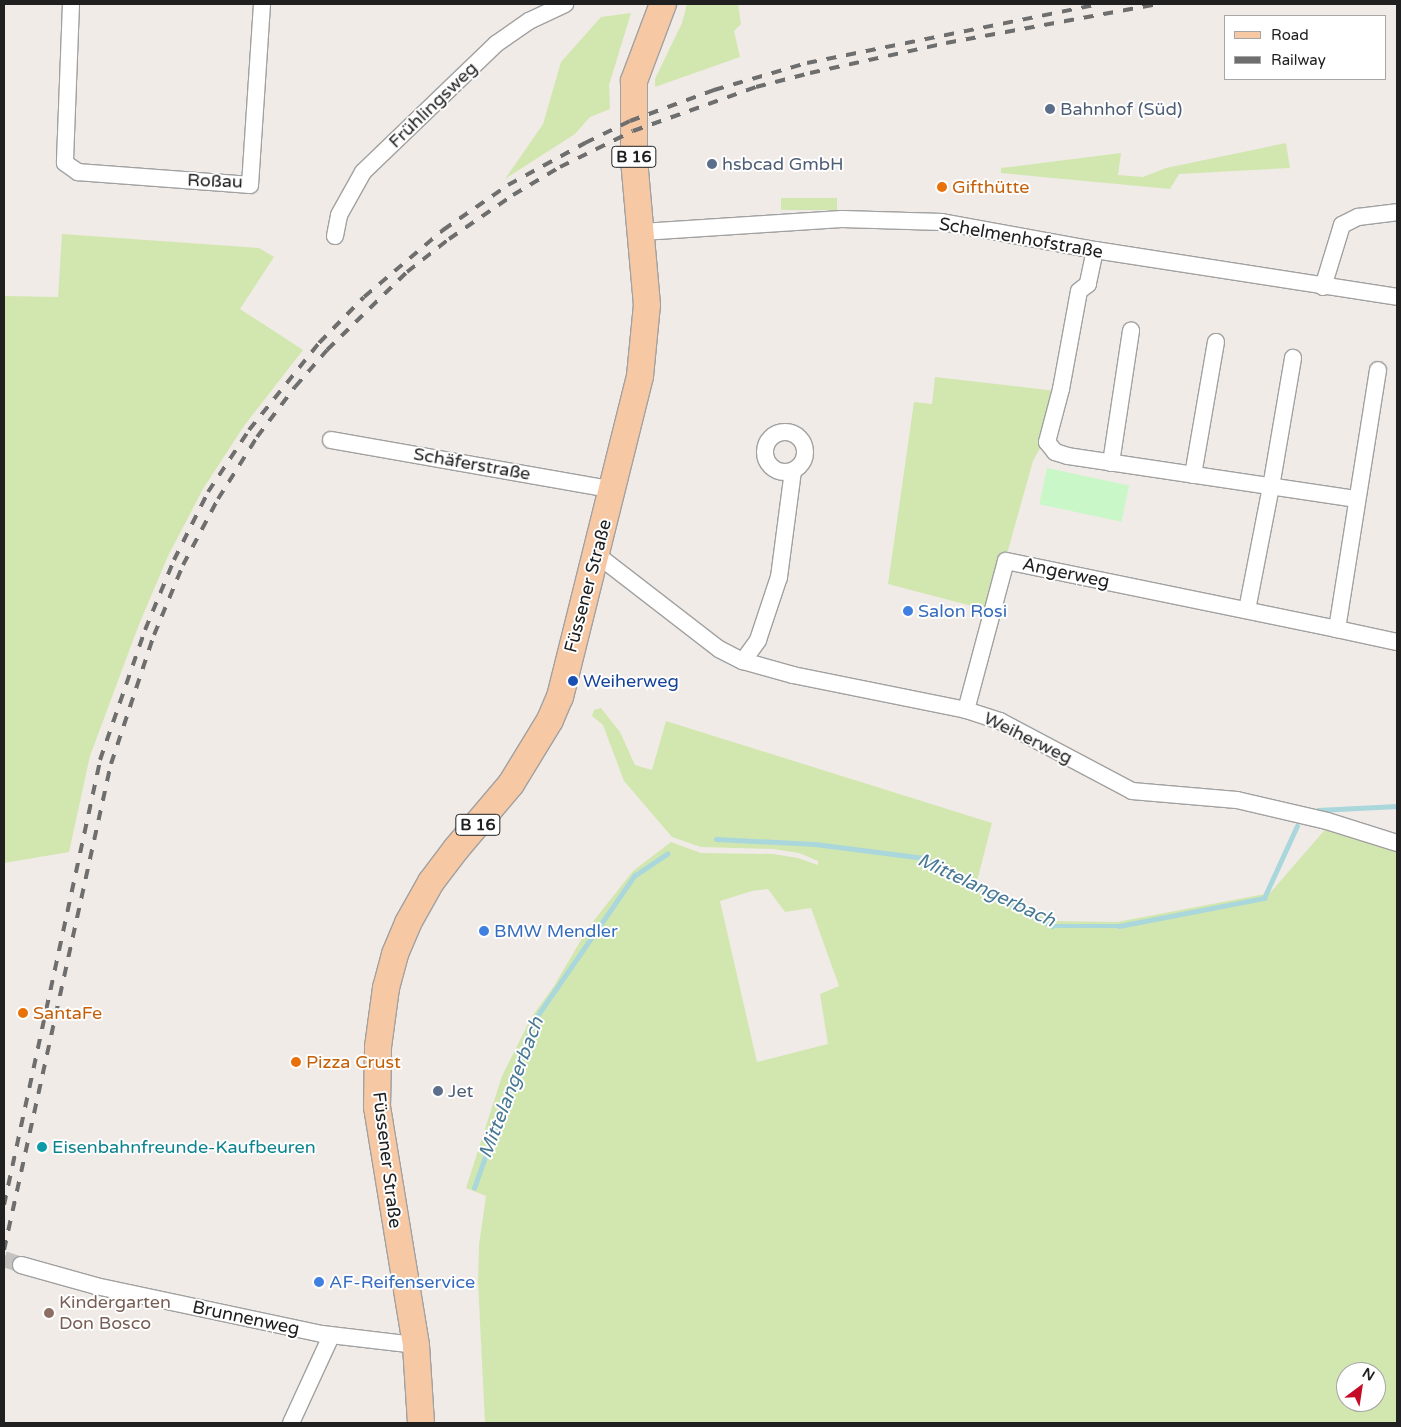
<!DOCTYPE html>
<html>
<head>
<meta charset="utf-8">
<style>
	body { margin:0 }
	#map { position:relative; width:1401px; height:1427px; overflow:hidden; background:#f0ebe7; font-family:"Varela Round",sans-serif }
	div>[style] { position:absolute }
	.grass>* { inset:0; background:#d2e7af; transform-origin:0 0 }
	.park>* { inset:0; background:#c9f7c7; transform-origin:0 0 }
	.stream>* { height:4.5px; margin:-2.25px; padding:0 2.25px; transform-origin:2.25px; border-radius:2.25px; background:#a9d7db }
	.street-tunnel>* { height:16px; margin-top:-8px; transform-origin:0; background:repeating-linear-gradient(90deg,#c6c2bf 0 16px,transparent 0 24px) }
	.roads { filter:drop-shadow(1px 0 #a1a1a1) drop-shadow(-1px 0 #a1a1a1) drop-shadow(0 1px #a1a1a1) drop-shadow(0 -1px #a1a1a1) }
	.street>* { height:16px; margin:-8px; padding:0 8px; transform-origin:8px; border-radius:8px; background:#fff }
	.street>.ring { margin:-8px; padding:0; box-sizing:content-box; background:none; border:16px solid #fff; border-radius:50% }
	.primary>* { height:26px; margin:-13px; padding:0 13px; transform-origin:13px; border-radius:13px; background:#f7c8a4 }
	.rail>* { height:4px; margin-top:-2px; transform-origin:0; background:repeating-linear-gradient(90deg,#6e6e6e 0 10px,transparent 0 20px) }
	.dots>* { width:14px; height:14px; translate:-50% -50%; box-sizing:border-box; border:2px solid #fff; border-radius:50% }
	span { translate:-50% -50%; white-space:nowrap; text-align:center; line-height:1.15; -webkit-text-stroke:4px #fff; paint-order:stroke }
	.shield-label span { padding:1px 4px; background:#fff; border:1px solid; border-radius:4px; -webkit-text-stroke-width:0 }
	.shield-label { font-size:16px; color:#202020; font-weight:700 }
	.street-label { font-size:18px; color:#202020 }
	.service-label { font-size:18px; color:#4e5e75 }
	.left { translate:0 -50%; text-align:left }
	.food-label { font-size:18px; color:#c56008 }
	.shop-label { font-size:18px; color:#366cbe }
	.transit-label { font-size:18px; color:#164399 }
	.culture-label { font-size:18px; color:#0d838f }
	.education-label { font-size:18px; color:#785e54 }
	.water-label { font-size:19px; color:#477894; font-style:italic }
	.frame { position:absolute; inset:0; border:5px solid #202020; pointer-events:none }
	.legend { position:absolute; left:1224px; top:15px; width:162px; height:65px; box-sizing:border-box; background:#fff; border:1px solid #a6a6a6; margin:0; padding:6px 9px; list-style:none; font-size:15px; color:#202020 }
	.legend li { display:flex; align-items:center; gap:10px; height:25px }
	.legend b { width:25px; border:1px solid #a6a6a6 }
	.north { position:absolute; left:1336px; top:1362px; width:50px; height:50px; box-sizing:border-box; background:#fff; border:1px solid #a6a6a6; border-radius:50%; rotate:31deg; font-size:14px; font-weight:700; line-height:20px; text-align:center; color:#202020 }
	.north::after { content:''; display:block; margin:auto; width:18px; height:22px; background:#c50b25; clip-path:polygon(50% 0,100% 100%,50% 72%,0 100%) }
</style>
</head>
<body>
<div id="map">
	<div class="grass">
		<i style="clip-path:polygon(687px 4px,738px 4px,741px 24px,734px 31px,740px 57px,655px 87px,655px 79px,682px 23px)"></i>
		<i style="clip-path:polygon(631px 13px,609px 85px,610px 109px,590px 117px,575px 134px,505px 179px,543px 124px,561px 62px,601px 17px)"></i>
		<i style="clip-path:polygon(1286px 143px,1290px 168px,1179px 174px,1170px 189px,1001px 173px,1001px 168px,1121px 153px,1118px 175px,1143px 177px,1166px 168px)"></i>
		<i style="left:837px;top:198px;width:12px;height:56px;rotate:90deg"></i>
		<i style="clip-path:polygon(62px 234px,259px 248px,274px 257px,240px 309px,303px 350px,244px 426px,203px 489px,168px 556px,138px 627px,90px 756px,69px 852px,4px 863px,4px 296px,58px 297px)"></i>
		<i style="clip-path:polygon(935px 377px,1056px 391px,1044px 441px,1033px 461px,991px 611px,888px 584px,914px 402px,932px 404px)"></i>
		<i style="clip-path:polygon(evenodd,601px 708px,620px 732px,635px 765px,652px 770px,666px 721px,992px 823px,977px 881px,1051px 921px,1117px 922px,1270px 893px,1329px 825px,1397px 847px,1397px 1423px,485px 1423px,478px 1282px,479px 1245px,486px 1196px,466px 1188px,502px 1076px,531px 1018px,554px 986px,588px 928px,633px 871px,671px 842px,701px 853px,773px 854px,798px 858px,818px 865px,818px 861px,799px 853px,773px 849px,701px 847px,672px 837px,624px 781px,603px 725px,592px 716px,594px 710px,601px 708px,768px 889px,785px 912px,811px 908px,839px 986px,820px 994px,828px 1044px,757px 1062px,720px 901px,752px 891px,768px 889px,601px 708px,1346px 1372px,1376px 1372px,1376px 1402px,1346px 1402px,1346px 1372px)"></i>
	</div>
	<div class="park">
		<i style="left:1047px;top:468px;width:84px;height:37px;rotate:12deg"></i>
	</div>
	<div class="stream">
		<i style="left:1318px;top:810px;width:79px;rotate:-2.9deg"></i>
		<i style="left:716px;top:839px;width:99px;rotate:2.9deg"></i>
		<i style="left:815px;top:844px;width:110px;rotate:7.3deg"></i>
		<i style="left:924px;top:858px;width:145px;rotate:28deg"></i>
		<i style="left:1052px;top:926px;width:67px"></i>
		<i style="left:1119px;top:926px;width:148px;rotate:-10.9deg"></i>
		<i style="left:1264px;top:898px;width:79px;rotate:-65.4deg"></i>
		<i style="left:474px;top:1188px;width:176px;rotate:-70.4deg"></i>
		<i style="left:533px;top:1022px;width:178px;rotate:-55.3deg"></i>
		<i style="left:634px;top:876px;width:40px;rotate:-34deg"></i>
	</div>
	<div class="street-tunnel">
		<i style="left:4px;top:1259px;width:18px;rotate:19deg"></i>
	</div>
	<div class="roads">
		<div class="street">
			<i style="left:71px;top:4px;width:159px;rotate:92.2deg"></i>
			<i style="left:65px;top:163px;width:16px;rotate:35deg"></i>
			<i style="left:78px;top:172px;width:172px;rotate:4.3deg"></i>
			<i style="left:250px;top:185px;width:181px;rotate:-86.2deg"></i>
			<i style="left:642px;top:232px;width:200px;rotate:-3.7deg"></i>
			<i style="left:842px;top:219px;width:100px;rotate:1.7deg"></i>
			<i style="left:942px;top:222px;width:156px;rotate:10.4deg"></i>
			<i style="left:1095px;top:250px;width:306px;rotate:8.8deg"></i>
			<i style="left:335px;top:236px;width:21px;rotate:-79deg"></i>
			<i style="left:339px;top:215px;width:49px;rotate:-60.8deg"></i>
			<i style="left:363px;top:172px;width:185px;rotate:-43.9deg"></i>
			<i style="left:496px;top:44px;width:40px;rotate:-34.9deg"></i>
			<i style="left:529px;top:21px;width:40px;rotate:-25deg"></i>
			<i style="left:1095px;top:250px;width:35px;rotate:102deg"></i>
			<i style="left:1088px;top:284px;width:11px;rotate:142deg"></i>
			<i style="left:1079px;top:291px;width:100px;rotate:100.4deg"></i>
			<i style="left:1061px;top:389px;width:55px;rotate:104.8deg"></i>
			<i style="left:1047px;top:442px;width:13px;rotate:51deg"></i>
			<i style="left:1055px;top:452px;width:14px;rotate:17deg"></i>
			<i style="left:1068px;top:456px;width:291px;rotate:8.5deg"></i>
			<i style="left:1323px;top:287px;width:65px;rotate:-73deg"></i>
			<i style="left:1342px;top:225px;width:18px;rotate:-27deg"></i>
			<i style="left:1358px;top:217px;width:39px;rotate:-7deg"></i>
			<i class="ring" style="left:765px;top:432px;width:24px;height:24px"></i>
			<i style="left:331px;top:440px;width:287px;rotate:10deg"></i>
			<i style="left:1111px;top:463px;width:134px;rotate:-81.4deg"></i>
			<i style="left:1193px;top:475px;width:135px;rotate:-80.2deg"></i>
			<i style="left:596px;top:554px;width:155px;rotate:37.7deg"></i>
			<i style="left:719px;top:649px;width:27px;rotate:27deg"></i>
			<i style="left:743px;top:661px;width:52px;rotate:15.6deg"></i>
			<i style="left:793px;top:675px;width:177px;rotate:11.4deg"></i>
			<i style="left:966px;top:710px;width:36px;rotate:18deg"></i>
			<i style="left:1000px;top:721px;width:149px;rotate:27.9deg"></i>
			<i style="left:1132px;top:791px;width:105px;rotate:4.9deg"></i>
			<i style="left:1237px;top:800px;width:92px;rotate:13.1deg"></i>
			<i style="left:1327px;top:821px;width:73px;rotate:17.4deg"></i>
			<i style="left:1247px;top:610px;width:125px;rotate:-79deg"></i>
			<i style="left:1271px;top:487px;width:131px;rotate:-80.3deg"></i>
			<i style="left:1337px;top:629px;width:61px;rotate:12.2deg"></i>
			<i style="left:743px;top:661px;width:26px;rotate:-54deg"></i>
			<i style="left:758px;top:640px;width:66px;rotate:-71.6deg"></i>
			<i style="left:779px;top:577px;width:107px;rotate:-82.5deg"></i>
			<i style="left:966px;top:710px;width:154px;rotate:-75deg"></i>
			<i style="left:1006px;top:561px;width:338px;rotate:11.6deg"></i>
			<i style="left:1337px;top:629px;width:262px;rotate:-81deg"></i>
			<i style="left:21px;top:1265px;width:78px;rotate:15.6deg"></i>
			<i style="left:96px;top:1286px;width:231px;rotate:12deg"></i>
			<i style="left:322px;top:1334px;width:95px;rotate:6.7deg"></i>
			<i style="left:291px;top:1423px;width:96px;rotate:-65.3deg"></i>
		</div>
		<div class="primary">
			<i style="left:421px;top:1423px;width:78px;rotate:-93.7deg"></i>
			<i style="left:416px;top:1345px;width:241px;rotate:-99.3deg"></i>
			<i style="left:377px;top:1107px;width:60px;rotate:-89deg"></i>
			<i style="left:378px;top:1047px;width:60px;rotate:-82.3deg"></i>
			<i style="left:386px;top:988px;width:35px;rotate:-75deg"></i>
			<i style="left:395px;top:954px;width:34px;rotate:-67deg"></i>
			<i style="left:408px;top:923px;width:47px;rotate:-60.7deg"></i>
			<i style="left:431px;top:882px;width:41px;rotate:-52.9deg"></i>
			<i style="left:456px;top:849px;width:85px;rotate:-49.8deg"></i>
			<i style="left:511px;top:784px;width:75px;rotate:-58.6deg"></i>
			<i style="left:550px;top:720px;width:25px;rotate:-67deg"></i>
			<i style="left:560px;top:697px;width:331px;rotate:-76deg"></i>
			<i style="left:640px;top:376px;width:71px;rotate:-84.4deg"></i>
			<i style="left:647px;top:305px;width:147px;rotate:-95.1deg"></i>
			<i style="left:634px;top:159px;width:78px;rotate:-90deg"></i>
			<i style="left:634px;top:81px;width:82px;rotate:-69.4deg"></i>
		</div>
	</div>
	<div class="rail">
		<i style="left:4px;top:1205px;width:455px;rotate:-77.8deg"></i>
		<i style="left:100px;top:760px;width:138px;rotate:-70.9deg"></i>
		<i style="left:145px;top:630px;width:76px;rotate:-67.5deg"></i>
		<i style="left:174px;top:560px;width:76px;rotate:-63.4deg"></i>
		<i style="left:208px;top:492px;width:74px;rotate:-56.5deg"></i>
		<i style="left:249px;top:430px;width:112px;rotate:-51.2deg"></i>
		<i style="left:319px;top:343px;width:64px;rotate:-45.6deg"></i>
		<i style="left:364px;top:297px;width:104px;rotate:-40.3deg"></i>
		<i style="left:443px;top:230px;width:79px;rotate:-34.7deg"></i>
		<i style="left:508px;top:185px;width:88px;rotate:-28.6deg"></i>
		<i style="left:585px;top:143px;width:50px;rotate:-26.1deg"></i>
		<i style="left:630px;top:121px;width:90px;rotate:-20.3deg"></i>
		<i style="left:714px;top:90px;width:97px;rotate:-16.2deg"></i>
		<i style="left:807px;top:63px;width:298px;rotate:-11.4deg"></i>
		<i style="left:4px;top:1250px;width:498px;rotate:-77.6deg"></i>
		<i style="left:111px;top:764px;width:136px;rotate:-71.6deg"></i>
		<i style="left:154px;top:635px;width:76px;rotate:-67.5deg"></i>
		<i style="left:183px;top:565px;width:75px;rotate:-62.1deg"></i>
		<i style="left:218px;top:499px;width:73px;rotate:-57.8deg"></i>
		<i style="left:257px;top:437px;width:63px;rotate:-52.8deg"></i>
		<i style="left:295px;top:387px;width:49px;rotate:-49.1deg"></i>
		<i style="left:327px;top:350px;width:112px;rotate:-44.3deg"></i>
		<i style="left:407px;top:272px;width:53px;rotate:-38.2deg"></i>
		<i style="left:449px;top:239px;width:78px;rotate:-34.5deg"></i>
		<i style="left:513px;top:195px;width:55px;rotate:-30.8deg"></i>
		<i style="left:560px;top:167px;width:81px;rotate:-26.3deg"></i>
		<i style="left:633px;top:131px;width:131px;rotate:-19.7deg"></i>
		<i style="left:756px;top:87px;width:56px;rotate:-14.5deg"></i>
		<i style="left:810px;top:73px;width:139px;rotate:-12.4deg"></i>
		<i style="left:946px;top:43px;width:217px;rotate:-10.4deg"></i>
	</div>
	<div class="dots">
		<i style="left:1050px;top:109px;background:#5c6f8a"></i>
		<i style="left:712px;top:164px;background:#5c6f8a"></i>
		<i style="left:942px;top:187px;background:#e8710a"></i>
		<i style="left:908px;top:611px;background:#3f7fe0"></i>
		<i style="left:573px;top:681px;background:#1a4fb4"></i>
		<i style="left:484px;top:931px;background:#3f7fe0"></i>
		<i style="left:23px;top:1013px;background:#e8710a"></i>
		<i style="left:296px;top:1062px;background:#e8710a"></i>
		<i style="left:438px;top:1091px;background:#5c6f8a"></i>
		<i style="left:42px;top:1147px;background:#0f9aa8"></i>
		<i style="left:319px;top:1282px;background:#3f7fe0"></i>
		<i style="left:49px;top:1313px;background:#8d6e63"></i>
	</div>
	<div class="shield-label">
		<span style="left:634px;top:157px">B 16</span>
		<span style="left:478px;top:825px">B 16</span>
	</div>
	<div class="street-label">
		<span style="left:433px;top:105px;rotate:-44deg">Frühlingsweg</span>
		<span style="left:215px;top:181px;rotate:2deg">Roßau</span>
		<span style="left:1021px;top:238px;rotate:10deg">Schelmenhofstraße</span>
		<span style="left:472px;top:464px;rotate:10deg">Schäferstraße</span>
		<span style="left:1066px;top:573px;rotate:12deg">Angerweg</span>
		<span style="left:588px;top:586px;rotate:-75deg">Füssener Straße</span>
		<span style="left:1028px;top:738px;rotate:26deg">Weiherweg</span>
		<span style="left:387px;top:1160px;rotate:83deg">Füssener Straße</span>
		<span style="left:246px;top:1318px;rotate:12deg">Brunnenweg</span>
	</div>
	<div class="service-label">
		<span class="left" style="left:1060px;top:109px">Bahnhof (Süd)</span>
		<span class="left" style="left:722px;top:164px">hsbcad GmbH</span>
		<span class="left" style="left:448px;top:1091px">Jet</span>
	</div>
	<div class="food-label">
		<span class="left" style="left:952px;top:187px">Gifthütte</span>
		<span class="left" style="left:33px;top:1013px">SantaFe</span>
		<span class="left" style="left:306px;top:1062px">Pizza Crust</span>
	</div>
	<div class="shop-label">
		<span class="left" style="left:918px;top:611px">Salon Rosi</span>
		<span class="left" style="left:494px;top:931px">BMW Mendler</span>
		<span class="left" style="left:329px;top:1282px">AF-Reifenservice</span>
	</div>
	<div class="transit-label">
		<span class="left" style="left:583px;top:681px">Weiherweg</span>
	</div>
	<div class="culture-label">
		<span class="left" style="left:52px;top:1147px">Eisenbahnfreunde-Kaufbeuren</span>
	</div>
	<div class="education-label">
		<span class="left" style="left:59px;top:1313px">Kindergarten<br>Don Bosco</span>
	</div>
	<div class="water-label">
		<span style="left:986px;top:891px;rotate:25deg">Mittelangerbach</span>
		<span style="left:512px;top:1088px;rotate:-69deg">Mittelangerbach</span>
	</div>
	<div class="frame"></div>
	<ul class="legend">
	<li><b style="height:6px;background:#f7c8a4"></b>Road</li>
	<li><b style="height:6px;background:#6e6e6e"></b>Railway</li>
	</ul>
	<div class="north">N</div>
</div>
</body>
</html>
